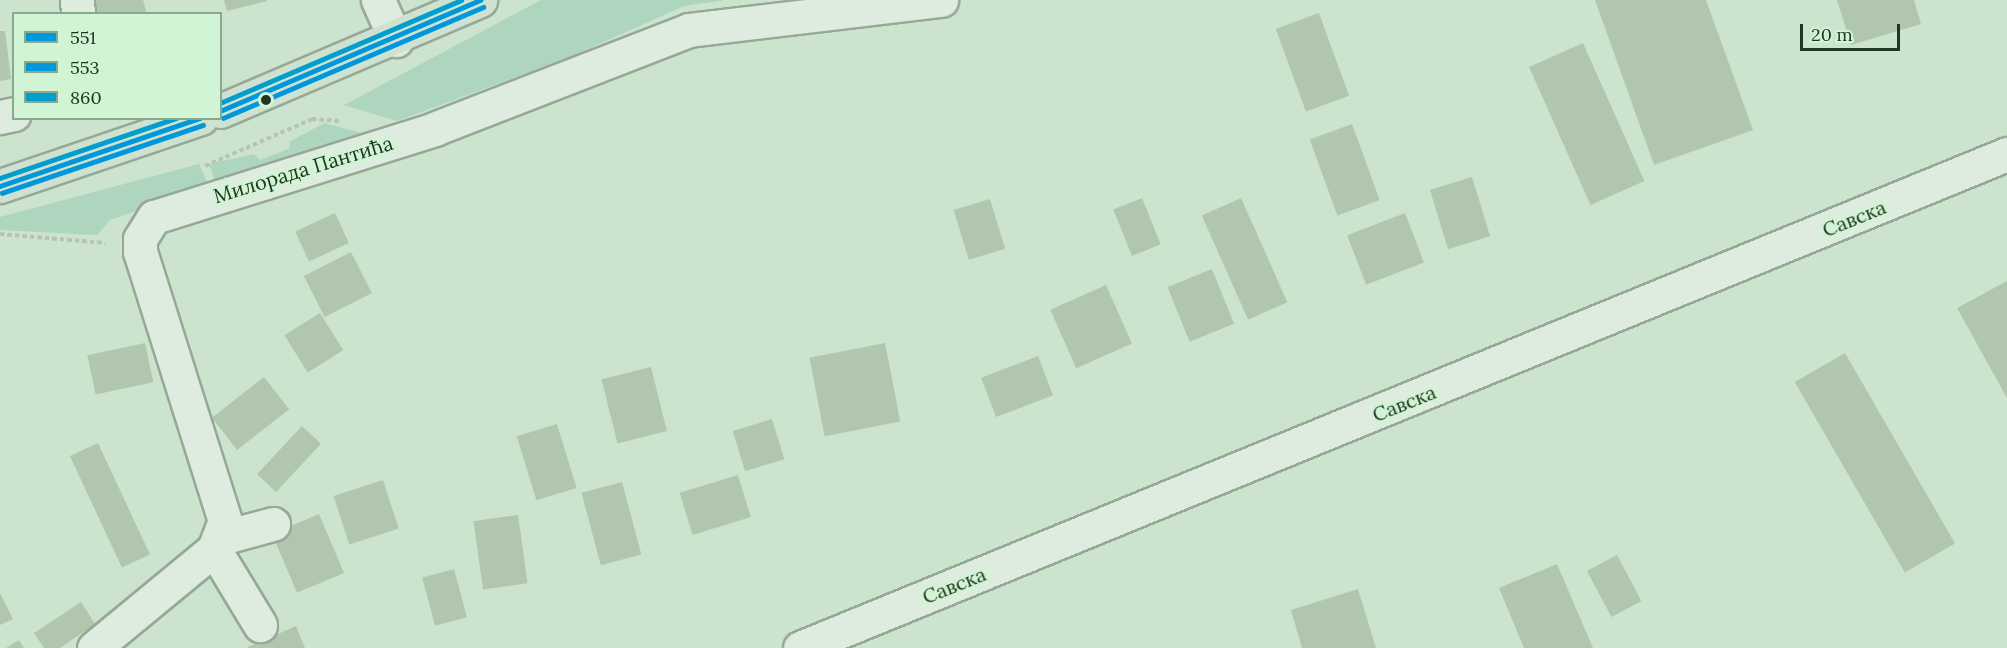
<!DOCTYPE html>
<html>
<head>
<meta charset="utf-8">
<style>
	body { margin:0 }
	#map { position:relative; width:2007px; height:648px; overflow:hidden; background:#cce3ce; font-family:Lora,serif }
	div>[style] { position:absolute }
	.green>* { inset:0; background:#aed5be }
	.building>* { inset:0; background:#b0c7ae; transform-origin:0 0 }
	.path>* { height:4px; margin-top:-2px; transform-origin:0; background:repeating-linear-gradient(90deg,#b5c4b5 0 4.5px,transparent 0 7.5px) }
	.roads { filter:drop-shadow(2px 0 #96a896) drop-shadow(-2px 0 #96a896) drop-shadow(0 2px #96a896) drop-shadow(0 -2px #96a896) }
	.minor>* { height:33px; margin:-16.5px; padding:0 16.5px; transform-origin:16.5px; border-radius:16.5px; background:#ddecde }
	.major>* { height:33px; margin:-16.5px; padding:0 16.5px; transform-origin:16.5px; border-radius:16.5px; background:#cfe2d1 }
	.bus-1>* { height:4.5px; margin:-2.25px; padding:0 2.25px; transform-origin:2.25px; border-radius:2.25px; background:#0098da }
	.bus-2>* { height:4.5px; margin:-2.25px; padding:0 2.25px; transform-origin:2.25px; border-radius:2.25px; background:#0098da }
	.bus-3>* { height:4.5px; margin:-2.25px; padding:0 2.25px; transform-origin:2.25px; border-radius:2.25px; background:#029ece }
	.dots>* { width:16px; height:16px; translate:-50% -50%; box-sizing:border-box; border:3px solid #d1f4d5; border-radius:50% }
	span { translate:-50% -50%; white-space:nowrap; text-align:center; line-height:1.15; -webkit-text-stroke:6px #d1f4d5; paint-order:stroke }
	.street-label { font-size:20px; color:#21361e }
	.legend { position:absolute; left:12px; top:12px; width:210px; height:108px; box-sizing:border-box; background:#d1f4d5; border:2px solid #8ba88c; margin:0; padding:8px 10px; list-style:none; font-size:18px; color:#21361e }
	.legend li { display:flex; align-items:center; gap:12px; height:30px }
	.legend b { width:30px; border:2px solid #8ba88c }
	.scale { position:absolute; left:1800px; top:24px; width:100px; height:27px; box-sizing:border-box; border:3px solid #21361e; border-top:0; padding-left:8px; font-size:18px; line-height:21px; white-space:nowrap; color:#21361e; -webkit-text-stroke:4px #d1f4d5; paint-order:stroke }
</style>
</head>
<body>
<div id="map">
	<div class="green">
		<i style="clip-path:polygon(541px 0,725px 0,684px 6px,568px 58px,397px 121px,344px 105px)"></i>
		<i style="clip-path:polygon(324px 123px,369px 135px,217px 187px,209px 164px,254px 154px,260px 160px,290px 148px,289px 142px)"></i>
		<i style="clip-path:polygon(199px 164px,209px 186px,110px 220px,97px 235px,0 230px,0 217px)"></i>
	</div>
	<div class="building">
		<i style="clip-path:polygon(91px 0,143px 0,147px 14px,95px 14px)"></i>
		<i style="clip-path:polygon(224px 0,267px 0,267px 1px,227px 11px)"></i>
		<i style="clip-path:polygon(1595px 0,1706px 0,1753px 130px,1654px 165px)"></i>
		<i style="clip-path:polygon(1837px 0,1914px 0,1921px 24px,1851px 45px)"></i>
		<i style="left:1319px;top:13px;width:88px;height:46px;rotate:70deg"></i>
		<i style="clip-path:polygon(0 31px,5px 31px,11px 79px,0 81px)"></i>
		<i style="left:1583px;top:43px;width:151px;height:59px;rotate:66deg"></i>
		<i style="left:1352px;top:124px;width:81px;height:45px;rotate:70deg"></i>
		<i style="left:1472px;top:177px;width:62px;height:44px;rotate:73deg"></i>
		<i style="left:1142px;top:198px;width:50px;height:31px;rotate:68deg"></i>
		<i style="left:1241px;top:198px;width:114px;height:43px;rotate:66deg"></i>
		<i style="left:990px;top:199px;width:52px;height:38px;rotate:73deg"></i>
		<i style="left:335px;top:213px;width:33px;height:44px;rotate:65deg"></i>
		<i style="left:1405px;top:213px;width:53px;height:62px;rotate:69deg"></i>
		<i style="left:351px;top:252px;width:46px;height:53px;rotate:63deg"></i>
		<i style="left:1212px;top:269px;width:59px;height:48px;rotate:68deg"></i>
		<i style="clip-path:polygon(2007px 281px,2007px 398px,1957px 308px)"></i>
		<i style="left:1106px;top:285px;width:64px;height:61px;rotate:66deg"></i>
		<i style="left:320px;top:313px;width:44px;height:42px;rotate:58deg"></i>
		<i style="left:145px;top:343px;width:40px;height:59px;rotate:78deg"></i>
		<i style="left:885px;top:343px;width:80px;height:77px;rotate:79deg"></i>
		<i style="left:1845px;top:353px;width:220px;height:58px;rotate:60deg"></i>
		<i style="left:1038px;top:356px;width:42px;height:61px;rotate:69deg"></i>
		<i style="left:651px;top:367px;width:66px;height:51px;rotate:76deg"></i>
		<i style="left:264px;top:377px;width:41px;height:66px;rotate:52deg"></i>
		<i style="left:772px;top:419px;width:42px;height:41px;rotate:73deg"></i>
		<i style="left:557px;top:424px;width:67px;height:42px;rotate:73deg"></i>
		<i style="left:302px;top:426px;width:26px;height:66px;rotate:43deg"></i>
		<i style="left:98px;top:443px;width:123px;height:31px;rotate:65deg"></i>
		<i style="left:738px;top:475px;width:44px;height:61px;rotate:73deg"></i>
		<i style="left:383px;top:480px;width:51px;height:52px;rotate:72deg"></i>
		<i style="left:622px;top:482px;width:75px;height:42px;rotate:75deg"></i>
		<i style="left:319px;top:514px;width:64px;height:51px;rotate:67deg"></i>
		<i style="left:518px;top:515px;width:69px;height:45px;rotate:82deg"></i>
		<i style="left:1617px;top:555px;width:52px;height:34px;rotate:62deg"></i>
		<i style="clip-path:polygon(1557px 564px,1593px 648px,1524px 648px,1499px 588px)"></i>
		<i style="left:454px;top:569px;width:50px;height:33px;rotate:75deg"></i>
		<i style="clip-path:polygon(1358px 589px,1376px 648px,1302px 648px,1291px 610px)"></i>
		<i style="clip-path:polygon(0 593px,13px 619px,0 625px)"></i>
		<i style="clip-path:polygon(81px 602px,95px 624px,60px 648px,44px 648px,34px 633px)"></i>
		<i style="clip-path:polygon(296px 626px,305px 648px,246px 648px)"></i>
		<i style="clip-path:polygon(19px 640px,24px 648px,6px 648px)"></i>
	</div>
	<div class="path">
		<i style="left:205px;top:166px;width:117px;rotate:-23.7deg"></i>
		<i style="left:312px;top:119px;width:28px;rotate:4deg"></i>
		<i style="left:0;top:234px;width:106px;rotate:4.9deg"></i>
	</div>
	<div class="roads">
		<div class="minor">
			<i style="left:77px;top:0;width:14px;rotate:86deg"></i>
			<i style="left:378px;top:0;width:44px;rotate:65.8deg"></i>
			<i style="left:0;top:117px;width:14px;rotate:-12deg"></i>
			<i style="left:221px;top:538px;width:54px;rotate:-15.1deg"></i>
			<i style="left:214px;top:549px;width:89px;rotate:58.8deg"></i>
			<i style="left:94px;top:648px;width:156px;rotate:-39.5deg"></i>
			<i style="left:214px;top:549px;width:30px;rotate:-69deg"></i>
			<i style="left:225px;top:521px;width:282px;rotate:-107.5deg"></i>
			<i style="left:140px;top:252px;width:13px;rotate:-90deg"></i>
			<i style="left:140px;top:239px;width:26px;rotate:-58deg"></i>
			<i style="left:154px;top:217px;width:294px;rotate:-17.4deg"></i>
			<i style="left:434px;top:129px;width:274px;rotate:-21.2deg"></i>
			<i style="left:689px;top:30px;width:254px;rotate:-6.8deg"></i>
			<i style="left:800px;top:648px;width:1304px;rotate:-22.26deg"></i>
		</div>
		<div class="major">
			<i style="left:220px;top:111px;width:283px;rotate:-23.1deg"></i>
			<i style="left:0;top:186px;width:212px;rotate:-18.7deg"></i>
		</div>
	</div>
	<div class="bus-1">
		<i style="left:220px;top:111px;width:283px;rotate:-23.1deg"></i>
		<i style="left:0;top:186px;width:211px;rotate:-18.8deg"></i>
	</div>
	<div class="bus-2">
		<i style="left:223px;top:118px;width:283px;rotate:-23.1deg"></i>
		<i style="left:2px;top:193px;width:212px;rotate:-18.7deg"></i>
	</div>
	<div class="bus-3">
		<i style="left:220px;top:103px;width:262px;rotate:-23.1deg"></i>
		<i style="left:0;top:178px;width:186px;rotate:-18.8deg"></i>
	</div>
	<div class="dots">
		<i style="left:266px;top:100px;background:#21361e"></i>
	</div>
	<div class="street-label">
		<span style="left:303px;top:169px;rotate:-17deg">Милорада Пантића</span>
		<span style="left:1854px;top:218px;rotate:-22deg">Савска</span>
		<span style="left:1404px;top:403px;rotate:-22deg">Савска</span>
		<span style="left:954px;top:585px;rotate:-22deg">Савска</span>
	</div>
	<ul class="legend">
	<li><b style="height:8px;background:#0098da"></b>551</li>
	<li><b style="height:8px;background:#0098da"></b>553</li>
	<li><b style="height:8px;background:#029ece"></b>860</li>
	</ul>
	<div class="scale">20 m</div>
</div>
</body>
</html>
